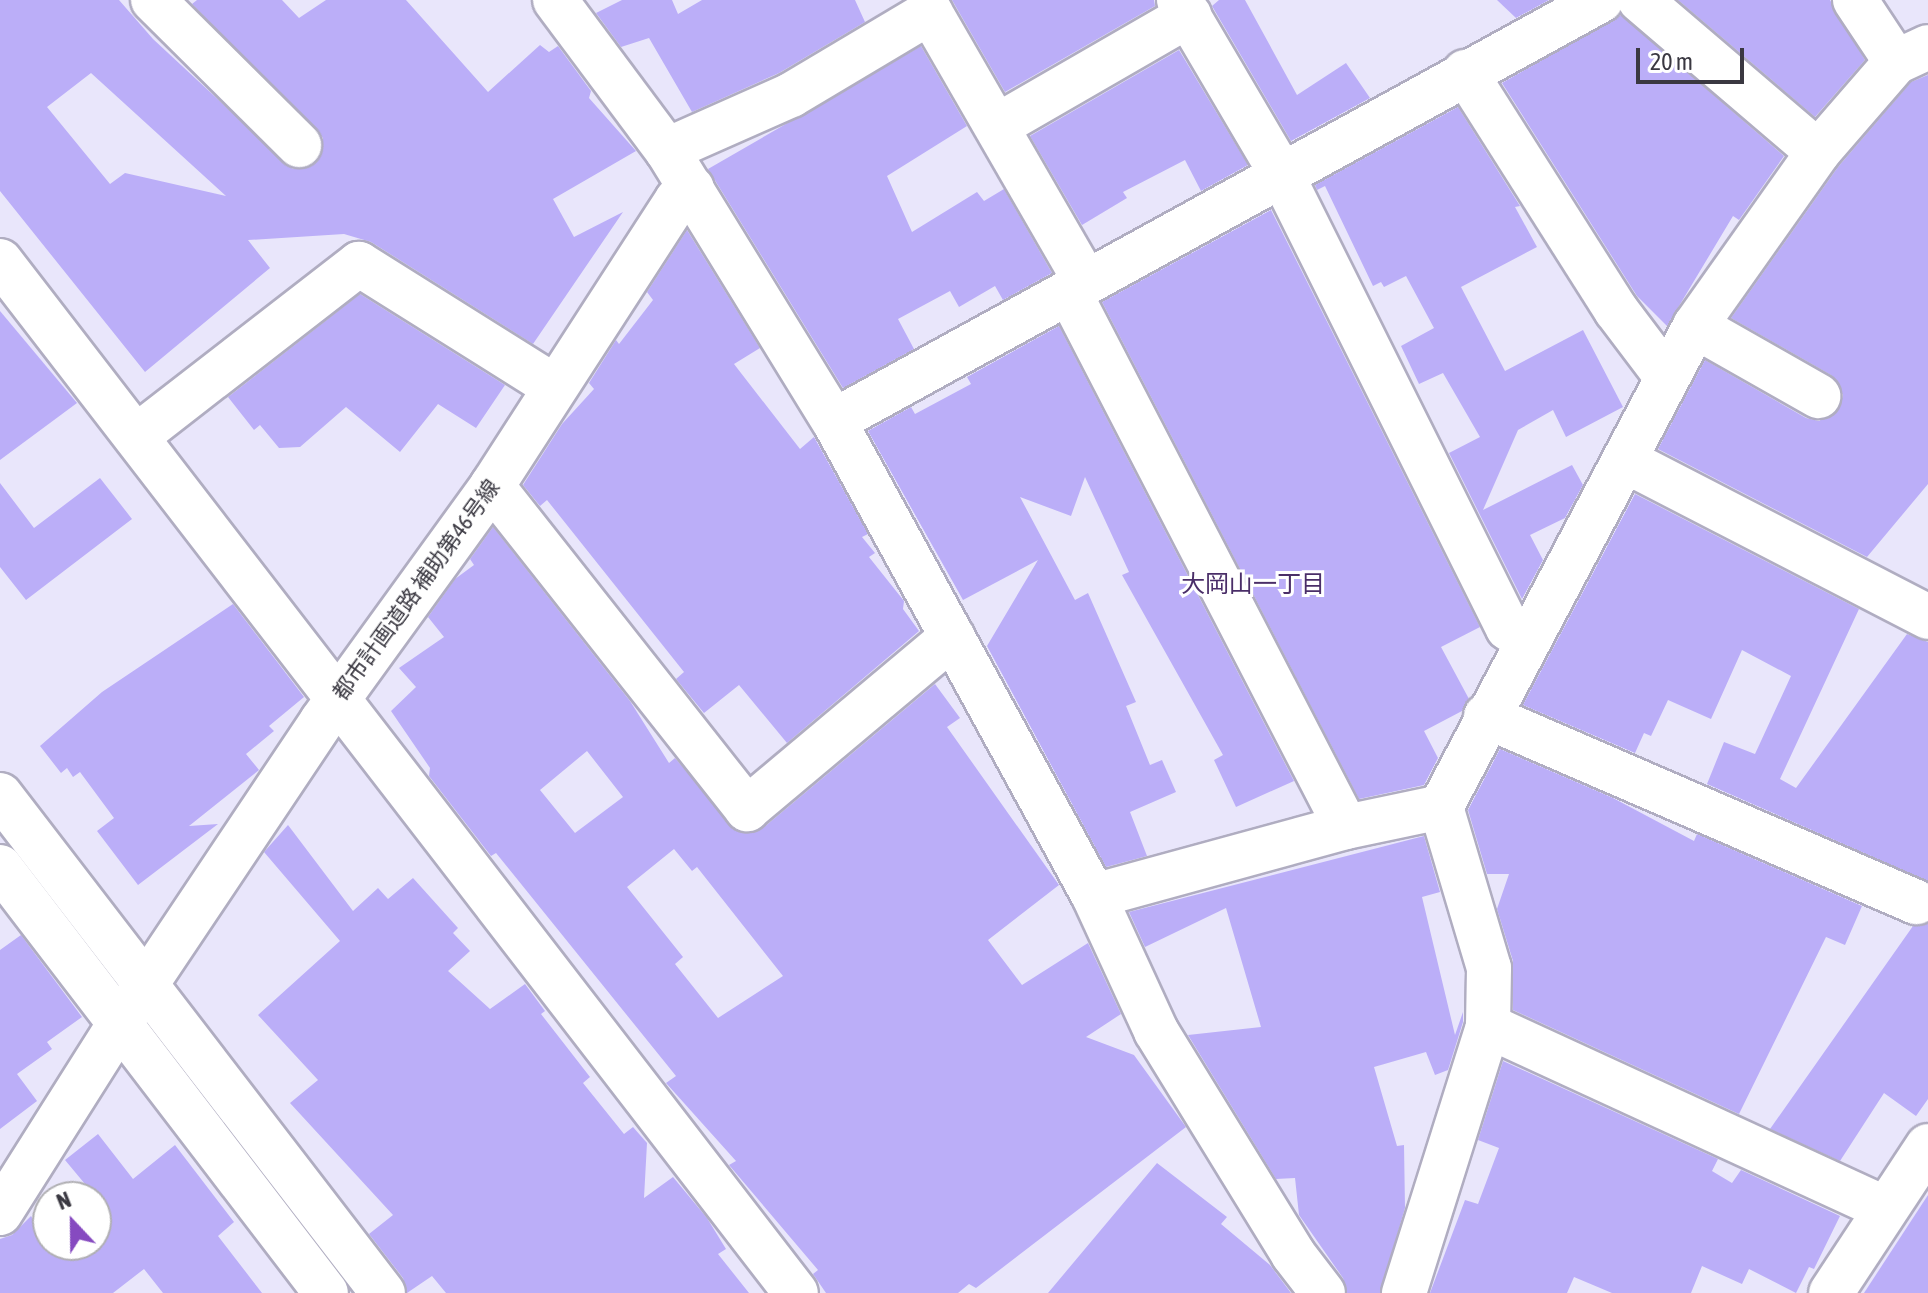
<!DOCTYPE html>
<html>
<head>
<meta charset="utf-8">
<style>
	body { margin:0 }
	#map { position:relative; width:1928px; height:1293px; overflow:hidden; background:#e9e6fb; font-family:"Asap Condensed","Noto Sans JP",sans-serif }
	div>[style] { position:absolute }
	.building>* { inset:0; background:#bbaef8 }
	.roads { filter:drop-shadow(2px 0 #b0adc1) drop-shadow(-2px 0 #b0adc1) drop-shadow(0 2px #b0adc1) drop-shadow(0 -2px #b0adc1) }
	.minor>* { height:44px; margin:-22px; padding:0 22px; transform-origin:22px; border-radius:22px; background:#fff }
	span { translate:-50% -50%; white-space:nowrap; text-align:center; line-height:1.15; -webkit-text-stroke:6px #fff; paint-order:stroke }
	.street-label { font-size:22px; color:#3a3841 }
	.neighbourhood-label { font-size:24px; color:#4a2e68 }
	.north { position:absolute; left:32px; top:1181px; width:80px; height:80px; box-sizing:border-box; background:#fff; border:2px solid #b0afb3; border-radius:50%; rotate:338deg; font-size:22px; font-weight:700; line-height:32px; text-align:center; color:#3a3841 }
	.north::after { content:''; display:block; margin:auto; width:28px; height:36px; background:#864ac0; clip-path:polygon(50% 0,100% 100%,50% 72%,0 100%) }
	.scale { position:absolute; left:1636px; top:48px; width:108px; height:36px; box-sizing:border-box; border:4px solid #3a3841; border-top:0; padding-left:10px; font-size:24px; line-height:28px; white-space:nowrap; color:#3a3841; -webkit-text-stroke:6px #fff; paint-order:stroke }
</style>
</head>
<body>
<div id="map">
	<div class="building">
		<i style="clip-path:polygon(evenodd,0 0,119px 0,153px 39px,293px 169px,317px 162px,323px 138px,192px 4px,197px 0,282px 0,299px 18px,326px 0,406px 0,488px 92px,540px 45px,549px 52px,558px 46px,591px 91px,589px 98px,636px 151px,553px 199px,574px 237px,623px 212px,533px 344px,371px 242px,344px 234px,248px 240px,270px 268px,145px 372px,0 191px,0 0,91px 73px,226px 196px,125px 173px,110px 184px,47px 107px,91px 73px)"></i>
		<i style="clip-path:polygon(622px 0,672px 0,678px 14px,702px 0,855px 0,865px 22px,779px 73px,692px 112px,649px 38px,621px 47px,596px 13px)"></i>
		<i style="clip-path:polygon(952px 0,1154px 0,1155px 6px,1005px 92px)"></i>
		<i style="clip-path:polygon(1219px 0,1245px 0,1297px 95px,1346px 63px,1370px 98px,1291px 141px,1212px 6px)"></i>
		<i style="clip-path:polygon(1497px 0,1549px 0,1516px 18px)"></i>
		<i style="clip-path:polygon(1678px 0,1830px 0,1865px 60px,1815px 117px)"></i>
		<i style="clip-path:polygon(1621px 15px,1784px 156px,1739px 220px,1733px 216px,1667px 326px,1637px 296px,1502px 83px)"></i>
		<i style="clip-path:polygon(921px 46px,967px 126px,887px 176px,912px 232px,977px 192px,984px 201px,1004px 189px,1052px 273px,1003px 300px,995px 286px,959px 307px,950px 291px,898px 319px,914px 349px,843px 388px,708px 169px)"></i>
		<i style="clip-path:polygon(1179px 50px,1248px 165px,1201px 191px,1185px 160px,1123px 192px,1127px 198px,1082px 225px,1030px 136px)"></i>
		<i style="clip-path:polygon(1928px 75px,1928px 484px,1867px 557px,1658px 449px,1705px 360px,1806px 418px,1819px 421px,1839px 409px,1843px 395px,1831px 375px,1731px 318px,1838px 167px,1911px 82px)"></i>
		<i style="clip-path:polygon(1458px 107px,1520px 206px,1515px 207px,1537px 247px,1461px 287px,1505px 371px,1583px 330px,1623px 407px,1566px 437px,1553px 410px,1518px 430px,1483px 510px,1572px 465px,1583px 485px,1565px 518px,1530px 535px,1543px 560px,1522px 599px,1449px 453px,1480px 437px,1443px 373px,1419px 384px,1401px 346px,1434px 328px,1406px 276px,1384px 287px,1381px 282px,1373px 286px,1325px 186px,1317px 190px,1315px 185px)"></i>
		<i style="clip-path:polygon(1271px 210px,1480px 627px,1441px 647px,1469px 699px,1462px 711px,1424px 731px,1438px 758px,1424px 785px,1359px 799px,1102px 302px)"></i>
		<i style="clip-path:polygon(687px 230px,760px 348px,734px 364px,800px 449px,814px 437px,868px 534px,862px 537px,875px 553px,869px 557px,904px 601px,903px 609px,919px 631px,787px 743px,739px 685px,704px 713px,676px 679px,684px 672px,547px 500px,540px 506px,523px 485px,562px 424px,594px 389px,589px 383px,616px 340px,619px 344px,653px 300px,647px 292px)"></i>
		<i style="clip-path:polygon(360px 294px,505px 385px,476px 428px,438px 404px,400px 452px,346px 407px,300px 447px,279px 448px,260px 425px,254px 430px,228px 397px)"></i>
		<i style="clip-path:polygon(0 311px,77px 403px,0 460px)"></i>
		<i style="clip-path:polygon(1059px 326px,1294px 781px,1236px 807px,1214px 760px,1223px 755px,1122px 575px,1129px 572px,1085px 477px,1071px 516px,1020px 497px,1075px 600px,1088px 593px,1136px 702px,1126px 706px,1150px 765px,1162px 760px,1176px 792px,1130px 812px,1147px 856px,1106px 867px,987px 646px,1038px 560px,963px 600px,868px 431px,911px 407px,915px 414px,971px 384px,967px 377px)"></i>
		<i style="clip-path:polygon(100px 478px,132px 519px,26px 600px,0 567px,0 483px,34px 528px)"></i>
		<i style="clip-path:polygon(1635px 494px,1859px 609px,1780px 779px,1796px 788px,1907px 634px,1928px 642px,1928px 881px,1707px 784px,1724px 742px,1755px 754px,1791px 676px,1742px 650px,1711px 719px,1668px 700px,1651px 736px,1644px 733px,1635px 753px,1523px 705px)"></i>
		<i style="clip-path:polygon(evenodd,493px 527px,630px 701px,669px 763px,675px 758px,739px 832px,763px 828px,935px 684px,960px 718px,947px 727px,1059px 885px,988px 940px,1022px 985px,1088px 943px,1121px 1014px,1086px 1037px,1134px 1055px,1186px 1127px,976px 1288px,969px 1284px,958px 1293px,826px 1293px,813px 1274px,818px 1270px,729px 1165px,736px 1161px,666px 1083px,676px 1076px,496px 853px,491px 856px,429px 776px,430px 768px,391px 711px,416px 687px,399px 668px,444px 637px,428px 617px,455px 579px,474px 565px,470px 559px,493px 527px,587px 751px,623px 797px,575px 833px,540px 790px,587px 751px,493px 527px,674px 849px,692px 871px,697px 867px,783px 976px,718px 1018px,675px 964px,683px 957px,627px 887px,674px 849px)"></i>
		<i style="clip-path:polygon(233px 604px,304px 697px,269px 726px,274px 731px,246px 754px,259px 770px,189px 826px,218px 824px,138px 885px,97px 831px,114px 818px,80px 772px,73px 777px,67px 768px,61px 773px,40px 746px,102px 692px)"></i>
		<i style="clip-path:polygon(1500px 749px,1613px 798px,1694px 841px,1697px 834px,1862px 906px,1845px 945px,1826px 937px,1739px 1114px,1513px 1010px,1513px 961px,1497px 909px,1509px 874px,1487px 874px,1468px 810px)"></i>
		<i style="clip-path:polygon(288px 825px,353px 911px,378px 888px,388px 899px,413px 878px,458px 928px,453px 933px,470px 951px,448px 971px,490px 1009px,525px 984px,545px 1011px,541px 1014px,590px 1077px,583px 1083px,624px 1134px,633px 1127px,647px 1143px,644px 1198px,673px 1177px,707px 1218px,726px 1249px,718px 1254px,749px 1293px,446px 1293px,432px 1276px,407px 1293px,403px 1278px,369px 1234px,393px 1215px,290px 1103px,318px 1080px,258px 1015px,340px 941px,264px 852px)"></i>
		<i style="clip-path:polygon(1424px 836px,1440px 892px,1422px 897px,1455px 1035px,1463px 1012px,1463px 1022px,1448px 1070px,1435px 1075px,1426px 1052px,1374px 1067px,1397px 1146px,1404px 1145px,1405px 1208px,1380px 1293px,1347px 1293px,1343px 1278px,1299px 1215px,1295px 1178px,1276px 1179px,1188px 1035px,1261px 1027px,1226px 908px,1145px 947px,1129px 912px)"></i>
		<i style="clip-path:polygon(1928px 923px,1928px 1099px,1916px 1116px,1884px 1093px,1840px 1161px,1770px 1129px,1913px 926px)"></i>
		<i style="clip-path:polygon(21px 935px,82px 1017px,47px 1042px,52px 1049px,17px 1074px,37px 1101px,0 1129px,0 950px)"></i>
		<i style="clip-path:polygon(1503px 1061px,1718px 1159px,1712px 1171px,1732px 1183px,1741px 1170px,1840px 1216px,1814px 1269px,1809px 1267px,1796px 1293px,1749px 1269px,1742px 1284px,1702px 1266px,1691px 1293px,1612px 1293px,1574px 1277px,1567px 1293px,1430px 1293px,1465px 1200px,1478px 1204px,1499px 1148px,1478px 1140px)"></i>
		<i style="clip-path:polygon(98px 1134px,133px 1179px,175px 1145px,234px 1222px,218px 1236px,262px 1293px,163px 1293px,144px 1269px,113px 1293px,0 1293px,0 1239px,12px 1235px,31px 1216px,48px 1245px,96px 1245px,100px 1202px,65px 1160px)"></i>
		<i style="clip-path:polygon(1157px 1163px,1227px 1217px,1221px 1224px,1270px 1265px,1291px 1293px,1048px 1293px)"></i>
		<i style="clip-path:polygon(1928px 1195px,1928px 1293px,1864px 1293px)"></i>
	</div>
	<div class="roads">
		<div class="minor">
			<i style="left:153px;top:0;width:206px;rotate:44.8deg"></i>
			<i style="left:555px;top:0;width:187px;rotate:53.3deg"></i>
			<i style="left:667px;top:150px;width:318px;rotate:58.4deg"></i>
			<i style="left:834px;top:421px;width:542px;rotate:61.31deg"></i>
			<i style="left:1094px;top:896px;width:149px;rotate:65.3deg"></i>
			<i style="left:1156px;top:1031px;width:262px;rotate:58.4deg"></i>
			<i style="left:1293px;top:1254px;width:49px;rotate:52.4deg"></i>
			<i style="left:1179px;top:0;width:201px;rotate:59.5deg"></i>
			<i style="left:1281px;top:173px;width:508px;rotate:63.49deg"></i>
			<i style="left:1508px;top:628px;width:23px;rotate:34deg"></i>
			<i style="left:1640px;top:0;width:234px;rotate:40.5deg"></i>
			<i style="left:1855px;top:0;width:74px;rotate:56.5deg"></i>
			<i style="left:1465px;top:72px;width:282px;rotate:57.6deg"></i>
			<i style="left:1616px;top:310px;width:83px;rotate:52.9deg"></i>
			<i style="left:997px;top:126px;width:222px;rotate:-30deg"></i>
			<i style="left:667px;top:150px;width:136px;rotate:-23.9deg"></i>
			<i style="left:791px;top:95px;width:162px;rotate:-30.8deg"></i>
			<i style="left:930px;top:12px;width:312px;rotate:60deg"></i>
			<i style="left:0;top:261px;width:1303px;rotate:52.36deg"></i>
			<i style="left:1069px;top:292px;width:602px;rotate:62.63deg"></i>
			<i style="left:1695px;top:326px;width:142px;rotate:29.6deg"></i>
			<i style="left:834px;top:421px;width:875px;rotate:-28.76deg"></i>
			<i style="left:137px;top:436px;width:281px;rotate:-37.8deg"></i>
			<i style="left:359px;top:264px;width:231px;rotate:32.1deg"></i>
			<i style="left:1626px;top:461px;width:340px;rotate:27.3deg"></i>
			<i style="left:492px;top:486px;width:412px;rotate:51.7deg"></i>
			<i style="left:747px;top:809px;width:268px;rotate:-40deg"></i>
			<i style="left:1486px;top:716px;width:469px;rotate:23.4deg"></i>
			<i style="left:0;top:795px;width:628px;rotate:52.44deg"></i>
			<i style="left:0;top:867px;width:536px;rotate:52.57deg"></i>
			<i style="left:1094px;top:896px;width:261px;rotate:-15.3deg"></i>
			<i style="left:1346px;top:827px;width:97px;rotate:-11.9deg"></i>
			<i style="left:1488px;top:1026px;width:437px;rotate:24.7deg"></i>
			<i style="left:0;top:1213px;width:225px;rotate:-57.7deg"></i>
			<i style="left:120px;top:1023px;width:363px;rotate:-56.2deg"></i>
			<i style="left:322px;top:721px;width:290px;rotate:-54.1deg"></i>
			<i style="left:492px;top:486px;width:341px;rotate:-57.1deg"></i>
			<i style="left:677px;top:200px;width:19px;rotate:-39deg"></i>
			<i style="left:1404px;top:1293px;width:280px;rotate:-72.5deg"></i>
			<i style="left:1488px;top:1026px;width:58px;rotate:-89deg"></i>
			<i style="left:1489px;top:968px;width:168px;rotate:-106.6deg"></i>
			<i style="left:1441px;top:807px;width:544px;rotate:-62.16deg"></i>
			<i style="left:1695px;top:326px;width:213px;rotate:-54.7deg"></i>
			<i style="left:1818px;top:152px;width:119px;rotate:-49.1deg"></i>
			<i style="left:1896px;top:62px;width:35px;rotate:-25deg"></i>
			<i style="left:1831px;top:1293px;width:176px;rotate:-56.6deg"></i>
		</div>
	</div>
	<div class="street-label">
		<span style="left:416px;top:590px;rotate:-54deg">都市計画道路 補助第46号線</span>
	</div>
	<div class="neighbourhood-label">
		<span style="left:1253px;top:584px">大岡山一丁目</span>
	</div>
	<div class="north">N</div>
	<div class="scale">20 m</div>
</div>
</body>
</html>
